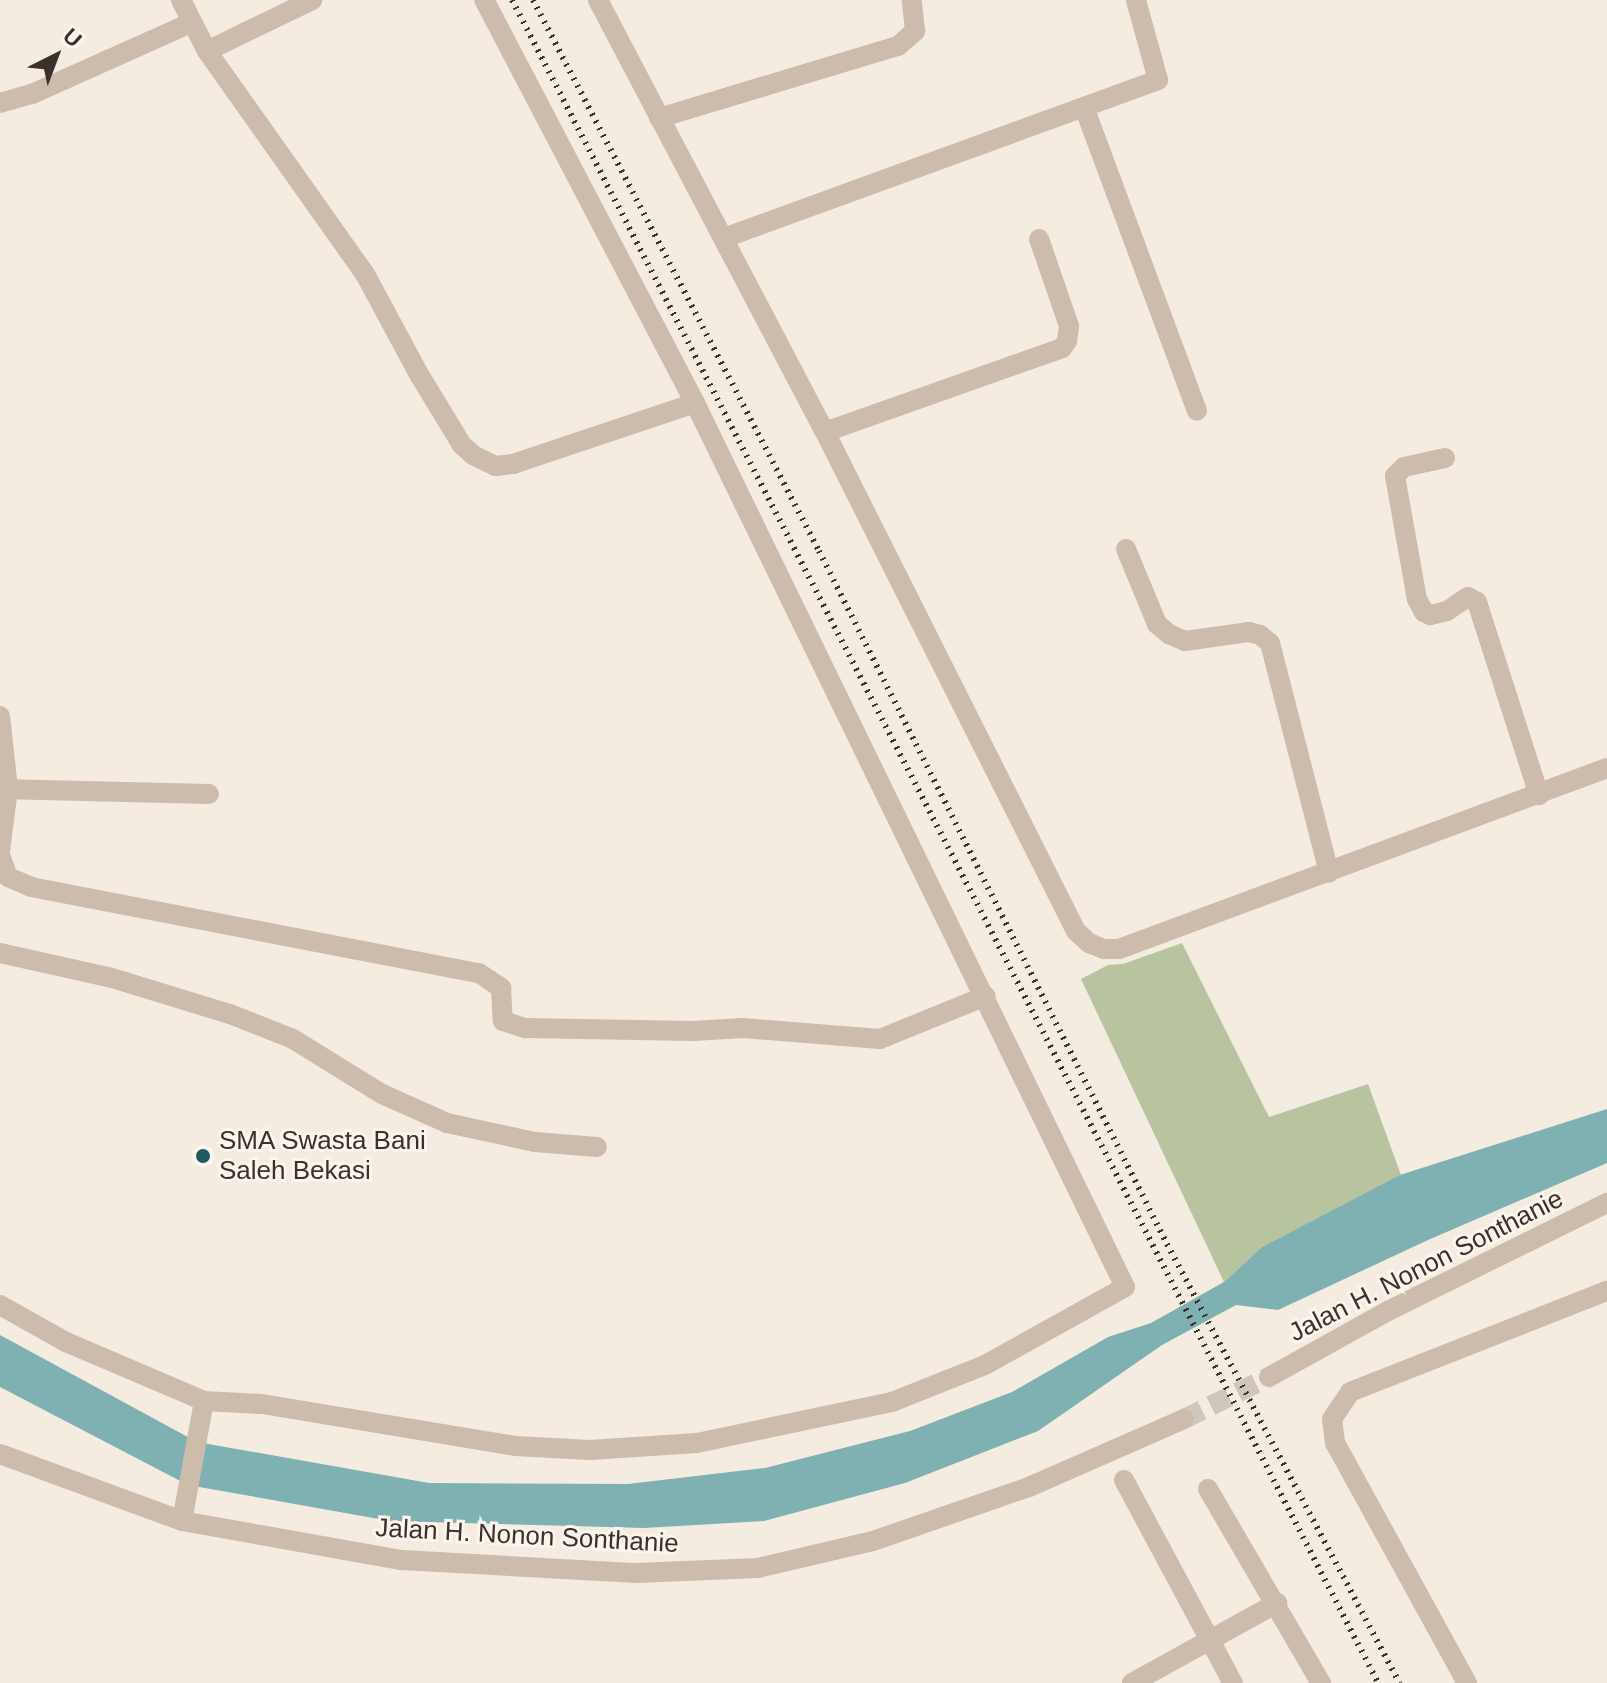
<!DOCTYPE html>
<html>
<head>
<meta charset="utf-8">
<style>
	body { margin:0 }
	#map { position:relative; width:1607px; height:1683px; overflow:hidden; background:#f4ebe1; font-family:Helvetica,sans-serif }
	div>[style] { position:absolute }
	.green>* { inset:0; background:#b8c4a0 }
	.water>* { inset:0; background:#7fb0b2 }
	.tertiary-tunnel>* { height:20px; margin-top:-10px; transform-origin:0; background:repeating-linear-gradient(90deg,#cfc6bd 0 20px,transparent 0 30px) }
	.minor>* { height:20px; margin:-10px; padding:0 10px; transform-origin:10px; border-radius:10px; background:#cdbbac }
	.tertiary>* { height:20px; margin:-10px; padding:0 10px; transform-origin:10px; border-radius:10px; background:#cdbbac }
	.rail>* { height:6px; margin-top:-3px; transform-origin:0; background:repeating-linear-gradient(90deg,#3b302b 0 2px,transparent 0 8px) }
	.dots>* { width:22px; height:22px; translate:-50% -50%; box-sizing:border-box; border:4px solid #fbf5ee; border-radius:50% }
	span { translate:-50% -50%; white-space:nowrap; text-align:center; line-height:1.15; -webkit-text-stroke:6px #fbf5ee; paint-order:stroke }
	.poi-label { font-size:26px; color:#3b302b }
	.left { translate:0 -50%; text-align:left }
	.street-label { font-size:26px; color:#3b302b }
	.north { position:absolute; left:16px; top:16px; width:80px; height:80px; -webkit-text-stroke:6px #fbf5ee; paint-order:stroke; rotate:42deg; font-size:22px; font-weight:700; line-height:32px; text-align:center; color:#3b302b }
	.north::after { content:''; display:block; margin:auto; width:28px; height:36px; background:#3b302b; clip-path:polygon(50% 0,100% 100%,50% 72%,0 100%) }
</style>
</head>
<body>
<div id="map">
	<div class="green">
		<i style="clip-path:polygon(1182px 943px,1269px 1117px,1368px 1084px,1401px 1175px,1262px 1247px,1224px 1282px,1081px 979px,1108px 965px,1123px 964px)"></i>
	</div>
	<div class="water">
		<i style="clip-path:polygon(1607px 1109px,1607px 1163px,1428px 1240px,1278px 1310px,1236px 1305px,1162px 1345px,1038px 1431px,905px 1483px,764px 1521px,644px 1528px,390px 1521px,188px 1485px,0 1387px,0 1335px,197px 1442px,429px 1483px,628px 1484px,765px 1468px,910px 1431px,1012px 1392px,1108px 1337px,1151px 1323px,1224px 1282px,1262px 1247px,1400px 1175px)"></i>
	</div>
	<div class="tertiary-tunnel">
		<i style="left:1184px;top:1419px;width:95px;rotate:-26.3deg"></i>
	</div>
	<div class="minor">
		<i style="left:181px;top:0;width:57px;rotate:63deg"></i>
		<i style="left:207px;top:51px;width:273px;rotate:54.7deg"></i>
		<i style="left:365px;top:274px;width:116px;rotate:61.7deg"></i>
		<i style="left:420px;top:376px;width:81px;rotate:58.7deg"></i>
		<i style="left:462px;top:445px;width:15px;rotate:42deg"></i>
		<i style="left:473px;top:455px;width:25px;rotate:26deg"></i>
		<i style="left:496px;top:466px;width:17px;rotate:-7deg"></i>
		<i style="left:513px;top:464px;width:192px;rotate:-18.5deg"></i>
		<i style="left:598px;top:0;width:488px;rotate:62.3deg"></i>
		<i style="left:825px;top:432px;width:559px;rotate:63.3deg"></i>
		<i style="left:1076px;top:931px;width:18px;rotate:43deg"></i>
		<i style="left:1089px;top:943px;width:16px;rotate:22deg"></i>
		<i style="left:1104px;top:949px;width:15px"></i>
		<i style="left:1119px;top:949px;width:520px;rotate:-20.35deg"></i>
		<i style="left:207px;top:51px;width:117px;rotate:-25.9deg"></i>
		<i style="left:0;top:103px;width:33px;rotate:-16deg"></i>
		<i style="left:32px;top:94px;width:174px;rotate:-24.1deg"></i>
		<i style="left:1084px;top:107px;width:324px;rotate:69.6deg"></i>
		<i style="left:659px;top:118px;width:250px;rotate:-16.8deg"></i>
		<i style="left:898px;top:46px;width:23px;rotate:-41deg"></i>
		<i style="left:915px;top:31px;width:31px;rotate:-96deg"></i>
		<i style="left:724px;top:238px;width:462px;rotate:-20deg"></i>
		<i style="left:1158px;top:80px;width:83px;rotate:-105.4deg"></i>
		<i style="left:825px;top:432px;width:251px;rotate:-19.5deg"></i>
		<i style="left:1062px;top:348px;width:9px;rotate:-54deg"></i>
		<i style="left:1067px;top:341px;width:15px;rotate:-82deg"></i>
		<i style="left:1069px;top:326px;width:92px;rotate:-109deg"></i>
		<i style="left:1445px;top:458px;width:42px;rotate:167.6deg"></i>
		<i style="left:1404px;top:467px;width:13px;rotate:135deg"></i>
		<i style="left:1395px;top:476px;width:125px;rotate:79.9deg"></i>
		<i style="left:1417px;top:599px;width:15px;rotate:62deg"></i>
		<i style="left:1424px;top:612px;width:7px;rotate:27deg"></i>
		<i style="left:1430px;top:615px;width:17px;rotate:-13deg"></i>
		<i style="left:1447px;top:611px;width:25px;rotate:-34deg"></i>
		<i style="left:1468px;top:597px;width:10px;rotate:29deg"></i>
		<i style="left:1477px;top:602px;width:203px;rotate:72.2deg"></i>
		<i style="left:1126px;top:549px;width:81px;rotate:67.5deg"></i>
		<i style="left:1157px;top:624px;width:16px;rotate:40deg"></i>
		<i style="left:1169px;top:634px;width:17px;rotate:24deg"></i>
		<i style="left:1185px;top:641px;width:65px;rotate:-8deg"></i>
		<i style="left:1249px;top:632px;width:11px;rotate:15deg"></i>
		<i style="left:1260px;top:635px;width:13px;rotate:39deg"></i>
		<i style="left:1270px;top:643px;width:237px;rotate:75.6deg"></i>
		<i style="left:0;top:716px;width:73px;rotate:83.7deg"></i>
		<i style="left:8px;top:789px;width:63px;rotate:97.4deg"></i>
		<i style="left:0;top:789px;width:209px;rotate:1.4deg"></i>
		<i style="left:0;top:855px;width:23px;rotate:70deg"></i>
		<i style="left:8px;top:877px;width:25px;rotate:23deg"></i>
		<i style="left:31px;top:887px;width:456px;rotate:10.9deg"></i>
		<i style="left:479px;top:973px;width:27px;rotate:34deg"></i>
		<i style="left:501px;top:988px;width:33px;rotate:87deg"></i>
		<i style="left:503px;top:1021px;width:23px;rotate:18deg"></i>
		<i style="left:525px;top:1028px;width:168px;rotate:1deg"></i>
		<i style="left:693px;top:1031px;width:50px;rotate:-3.4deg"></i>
		<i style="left:743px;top:1028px;width:137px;rotate:4.6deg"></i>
		<i style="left:880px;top:1039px;width:114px;rotate:-22.1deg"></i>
		<i style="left:0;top:953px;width:115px;rotate:12.6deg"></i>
		<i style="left:112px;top:978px;width:123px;rotate:17deg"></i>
		<i style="left:230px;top:1014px;width:68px;rotate:21.6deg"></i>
		<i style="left:293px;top:1039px;width:105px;rotate:31.7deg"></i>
		<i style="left:382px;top:1094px;width:71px;rotate:24deg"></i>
		<i style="left:447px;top:1123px;width:90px;rotate:12.2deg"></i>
		<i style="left:535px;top:1142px;width:62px;rotate:4.6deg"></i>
		<i style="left:0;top:1305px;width:76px;rotate:29.3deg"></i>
		<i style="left:66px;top:1342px;width:150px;rotate:23.1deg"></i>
		<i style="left:204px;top:1401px;width:58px;rotate:3deg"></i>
		<i style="left:262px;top:1404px;width:256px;rotate:9.4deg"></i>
		<i style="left:515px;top:1446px;width:75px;rotate:3.1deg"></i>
		<i style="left:590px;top:1450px;width:107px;rotate:-3.7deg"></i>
		<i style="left:697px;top:1443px;width:199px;rotate:-11.9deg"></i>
		<i style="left:892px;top:1402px;width:100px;rotate:-21.7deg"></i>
		<i style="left:985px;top:1365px;width:160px;rotate:-29.1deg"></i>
		<i style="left:1125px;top:1287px;width:983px;rotate:-115.94deg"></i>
		<i style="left:695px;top:403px;width:455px;rotate:-117.6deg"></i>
		<i style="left:1124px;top:1480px;width:230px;rotate:61.8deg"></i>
		<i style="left:1208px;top:1489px;width:225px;rotate:59.8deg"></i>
		<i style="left:182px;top:1521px;width:122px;rotate:-79.6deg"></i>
		<i style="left:1132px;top:1683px;width:166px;rotate:-28.9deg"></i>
		<i style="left:1467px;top:1683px;width:274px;rotate:-118.8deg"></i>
		<i style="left:1335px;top:1443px;width:24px;rotate:-97deg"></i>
		<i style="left:1332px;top:1419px;width:32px;rotate:-56deg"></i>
		<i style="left:1350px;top:1392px;width:276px;rotate:-21.5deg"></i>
	</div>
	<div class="tertiary">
		<i style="left:1269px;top:1377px;width:136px;rotate:-29deg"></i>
		<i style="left:1388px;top:1311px;width:244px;rotate:-26.3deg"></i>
		<i style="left:0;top:1454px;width:194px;rotate:20.2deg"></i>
		<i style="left:182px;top:1521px;width:223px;rotate:10.1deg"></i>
		<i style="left:402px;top:1560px;width:235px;rotate:3.2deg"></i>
		<i style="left:637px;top:1573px;width:121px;rotate:-2.4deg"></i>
		<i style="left:758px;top:1568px;width:118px;rotate:-13.2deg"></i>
		<i style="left:873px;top:1541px;width:165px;rotate:-19.1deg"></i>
		<i style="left:1029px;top:1487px;width:169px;rotate:-23.7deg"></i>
	</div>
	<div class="rail">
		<i style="left:512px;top:0;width:1893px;rotate:62.77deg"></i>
		<i style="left:533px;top:0;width:621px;rotate:62.57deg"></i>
		<i style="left:819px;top:551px;width:775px;rotate:63.34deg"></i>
		<i style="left:1167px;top:1244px;width:497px;rotate:62.1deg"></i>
	</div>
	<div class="dots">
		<i style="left:203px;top:1156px;background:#1f5a5e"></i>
	</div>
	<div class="poi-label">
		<span class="left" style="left:219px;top:1156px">SMA Swasta Bani<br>Saleh Bekasi</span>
	</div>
	<div class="street-label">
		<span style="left:1426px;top:1266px;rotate:-27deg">Jalan H. Nonon Sonthanie</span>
		<span style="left:527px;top:1536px;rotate:3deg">Jalan H. Nonon Sonthanie</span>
	</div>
	<div class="north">U</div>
</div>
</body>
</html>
